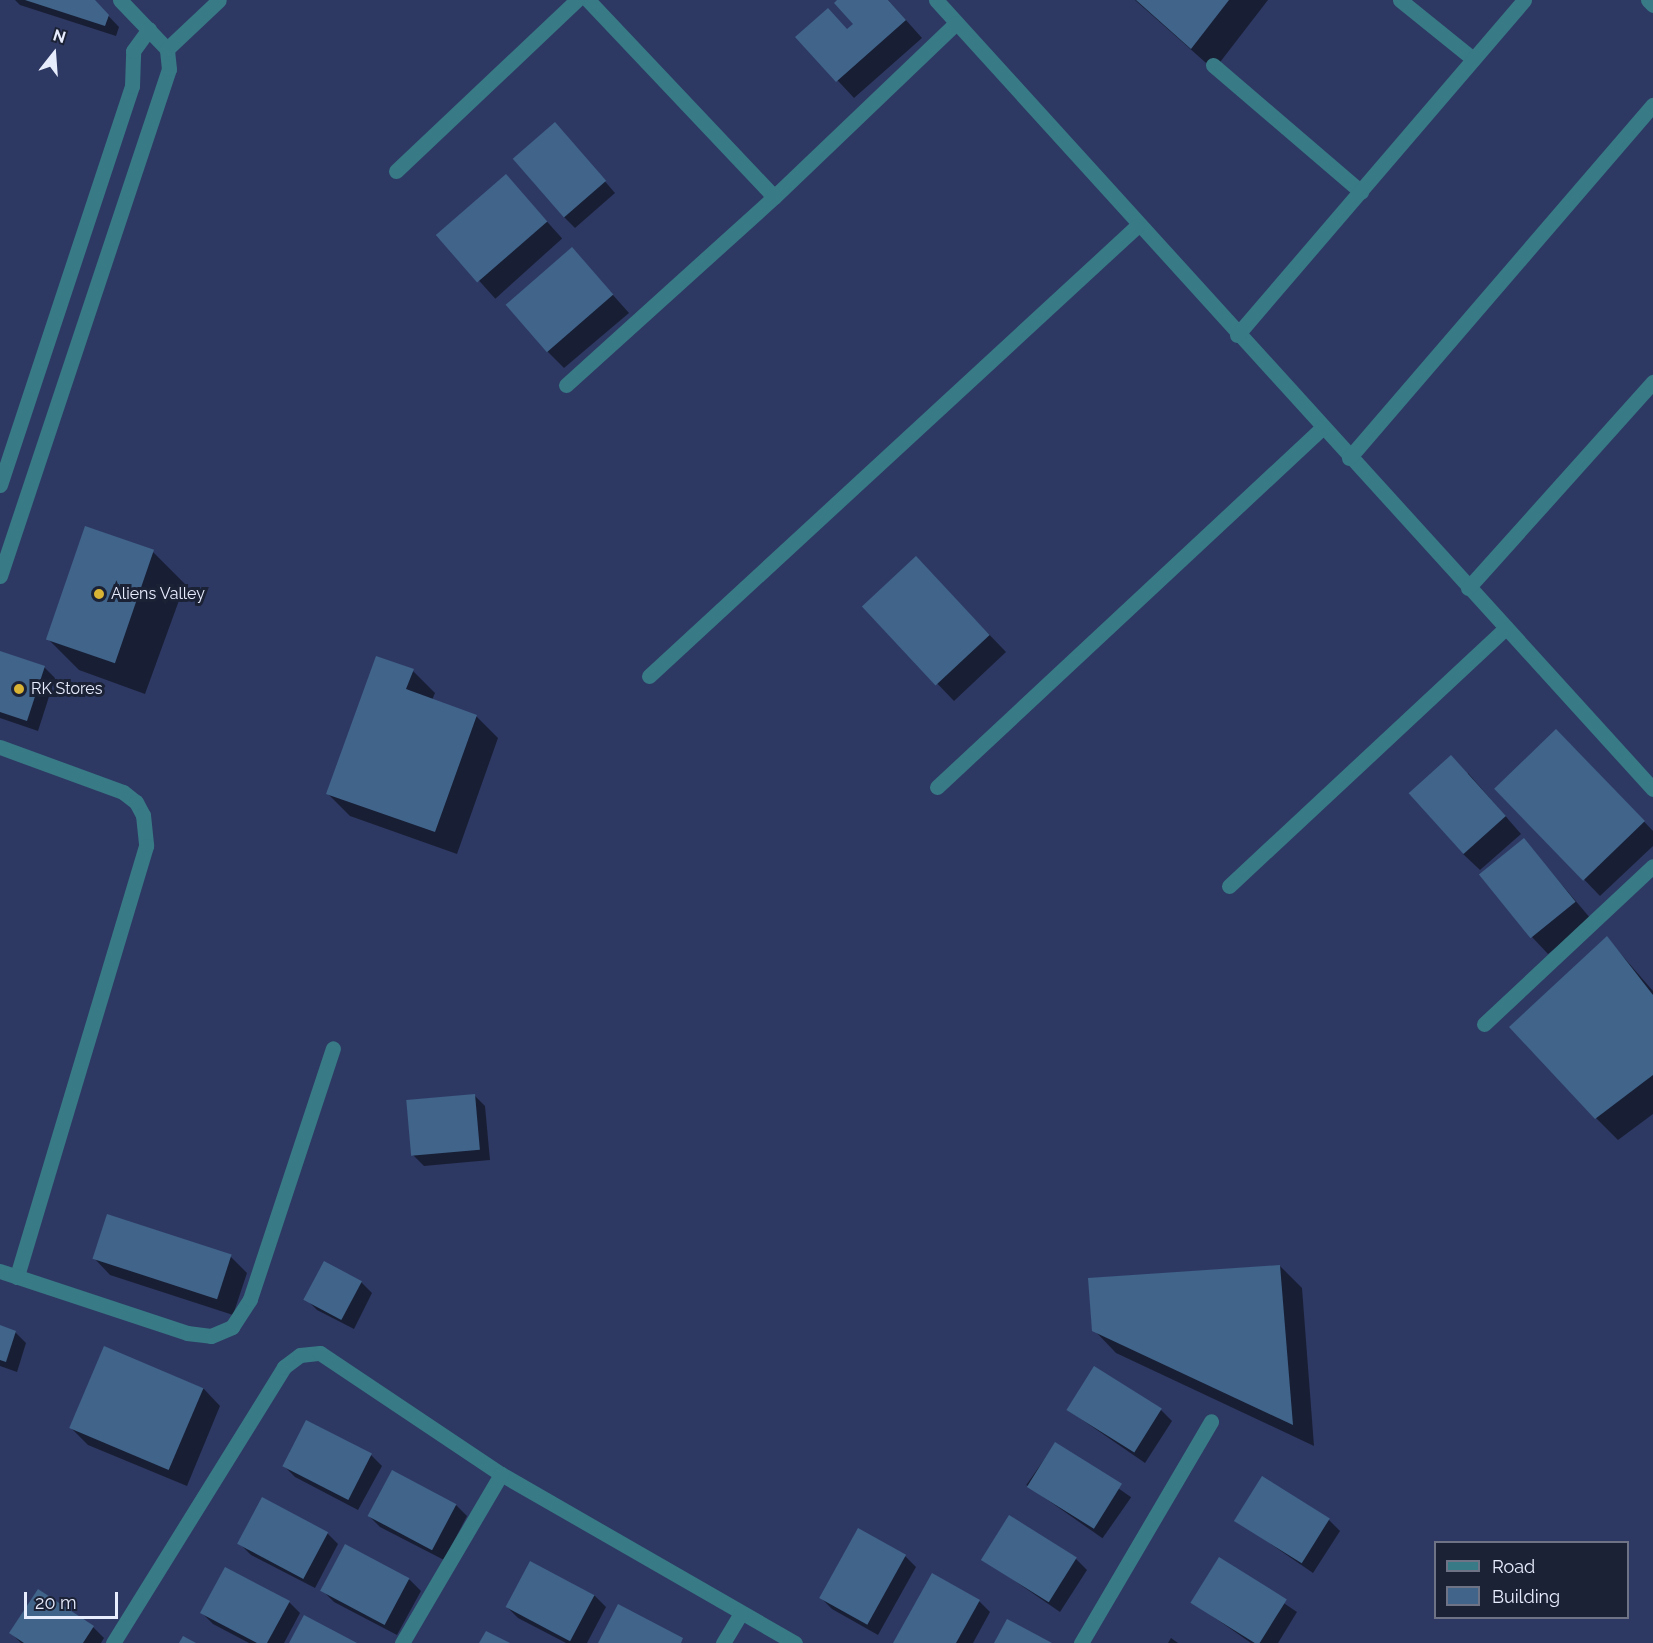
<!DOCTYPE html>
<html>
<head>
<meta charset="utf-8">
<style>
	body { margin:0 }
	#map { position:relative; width:1653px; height:1643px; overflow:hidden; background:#2e3963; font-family:Raleway,sans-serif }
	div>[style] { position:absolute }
	.shadow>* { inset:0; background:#0007; transform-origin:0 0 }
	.building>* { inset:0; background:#40648a; transform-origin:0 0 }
	.minor>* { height:15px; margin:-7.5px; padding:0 7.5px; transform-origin:7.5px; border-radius:7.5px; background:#387a86 }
	.dots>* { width:16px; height:16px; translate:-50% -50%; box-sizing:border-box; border:3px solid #1c2235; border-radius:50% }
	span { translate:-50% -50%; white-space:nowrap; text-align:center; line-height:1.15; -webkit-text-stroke:6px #1c2235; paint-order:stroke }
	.poi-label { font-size:16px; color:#e8edfe }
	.left { translate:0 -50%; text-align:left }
	.legend { position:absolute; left:1434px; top:1541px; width:195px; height:78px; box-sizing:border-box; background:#1c2235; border:2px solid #6e7385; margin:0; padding:8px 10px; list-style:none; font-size:18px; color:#e8edfe }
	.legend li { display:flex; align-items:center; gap:12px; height:30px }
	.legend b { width:30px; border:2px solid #6e7385 }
	.north { position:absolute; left:24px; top:24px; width:60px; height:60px; -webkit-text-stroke:4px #1c2235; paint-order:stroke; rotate:17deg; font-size:16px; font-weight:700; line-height:24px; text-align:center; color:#e8edfe }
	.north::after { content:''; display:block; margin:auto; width:21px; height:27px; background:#e8edfe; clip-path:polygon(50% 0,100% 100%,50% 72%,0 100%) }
	.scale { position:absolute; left:24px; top:1592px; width:94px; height:27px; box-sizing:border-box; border:3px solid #e8edfe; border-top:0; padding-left:8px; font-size:18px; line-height:21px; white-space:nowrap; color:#e8edfe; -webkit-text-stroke:4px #1c2235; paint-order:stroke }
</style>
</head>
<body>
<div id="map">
	<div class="shadow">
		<i style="clip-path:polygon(15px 0,93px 0,119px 27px,116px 36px,20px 5px)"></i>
		<i style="clip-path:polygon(839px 0,888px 0,922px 38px,854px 98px,798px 38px,848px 30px,855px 24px)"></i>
		<i style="clip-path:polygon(1135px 0,1268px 0,1214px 70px)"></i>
		<i style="clip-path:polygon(565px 135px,615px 193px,575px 228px,564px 217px)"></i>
		<i style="left:506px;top:176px;width:84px;height:90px;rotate:48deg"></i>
		<i style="clip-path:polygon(572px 249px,629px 313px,564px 368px,547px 351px)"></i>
		<i style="clip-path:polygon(153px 552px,185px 584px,145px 694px,79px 670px,47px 638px)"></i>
		<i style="clip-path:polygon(932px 575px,1006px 652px,954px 701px,864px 607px)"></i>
		<i style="clip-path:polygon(0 653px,44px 667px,55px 678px,38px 731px,0 718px)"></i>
		<i style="clip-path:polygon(413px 671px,435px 693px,432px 700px,476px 716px,498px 738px,457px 854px,350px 816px,328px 794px)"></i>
		<i style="clip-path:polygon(1573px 747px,1653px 831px,1653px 846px,1600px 896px,1496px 788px)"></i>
		<i style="clip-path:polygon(1468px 773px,1521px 834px,1480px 870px,1463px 854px)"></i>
		<i style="clip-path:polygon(1524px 840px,1591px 919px,1548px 954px,1532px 937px)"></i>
		<i style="clip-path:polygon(1607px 938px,1653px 991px,1653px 1114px,1618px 1140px,1596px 1118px)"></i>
		<i style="clip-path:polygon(474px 1095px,485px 1106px,490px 1160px,424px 1166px,413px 1155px)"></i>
		<i style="clip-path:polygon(230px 1256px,247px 1273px,233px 1315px,110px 1275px,94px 1258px)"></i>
		<i style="clip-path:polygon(324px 1263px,361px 1282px,372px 1293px,354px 1329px,317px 1310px,306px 1299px)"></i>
		<i style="clip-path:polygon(1280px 1266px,1302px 1288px,1314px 1446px,1116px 1353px,1094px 1330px)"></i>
		<i style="clip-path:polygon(0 1327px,15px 1332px,26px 1343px,17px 1372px,0 1366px)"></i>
		<i style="clip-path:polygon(104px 1348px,204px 1389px,220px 1406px,187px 1486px,88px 1445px,71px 1428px)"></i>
		<i style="clip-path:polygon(1068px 1410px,1161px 1410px,1172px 1421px,1145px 1463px)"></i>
		<i style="left:1055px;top:1444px;width:93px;height:50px;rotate:35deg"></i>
		<i style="clip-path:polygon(371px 1455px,382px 1466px,358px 1510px,295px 1477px,284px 1466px)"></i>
		<i style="clip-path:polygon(456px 1505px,467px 1516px,444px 1560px,380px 1527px,369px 1516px)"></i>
		<i style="clip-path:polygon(1236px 1520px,1329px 1520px,1340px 1531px,1313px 1573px)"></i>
		<i style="clip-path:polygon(327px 1533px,338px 1544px,315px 1588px,251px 1555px,240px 1544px)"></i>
		<i style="clip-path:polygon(346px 1546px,410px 1580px,421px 1591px,397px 1635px,334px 1602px,323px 1591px)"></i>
		<i style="clip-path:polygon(905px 1556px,916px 1567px,878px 1635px,832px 1609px,821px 1598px)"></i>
		<i style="clip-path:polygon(983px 1559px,1076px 1559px,1087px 1570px,1060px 1612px)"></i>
		<i style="clip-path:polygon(1219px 1559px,1297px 1612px,1278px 1643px,1251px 1643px,1192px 1602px)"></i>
		<i style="clip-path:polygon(531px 1563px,595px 1596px,606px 1607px,587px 1643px,566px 1643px,518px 1618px,507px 1607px)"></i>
		<i style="clip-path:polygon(979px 1601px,990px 1612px,973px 1643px,895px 1643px)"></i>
		<i style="clip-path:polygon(289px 1602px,300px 1613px,284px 1643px,249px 1643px,213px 1624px,202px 1613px)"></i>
		<i style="clip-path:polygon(93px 1627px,104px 1638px,101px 1643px,21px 1643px,11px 1633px)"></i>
		<i style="clip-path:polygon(1171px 1638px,1178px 1643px,1168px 1643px)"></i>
	</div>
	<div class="building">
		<i style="clip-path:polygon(25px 0,95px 0,109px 15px,105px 26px)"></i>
		<i style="clip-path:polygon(837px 0,888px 0,906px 20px,836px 82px,795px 37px,828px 8px,847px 29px,853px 24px,834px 3px)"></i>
		<i style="clip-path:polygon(1136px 0,1229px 0,1191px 49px)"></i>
		<i style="left:555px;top:122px;width:78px;height:56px;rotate:49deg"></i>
		<i style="left:506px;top:174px;width:63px;height:93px;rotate:49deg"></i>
		<i style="left:572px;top:247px;width:63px;height:88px;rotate:49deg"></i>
		<i style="left:85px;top:526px;width:73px;height:120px;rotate:19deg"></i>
		<i style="left:916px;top:556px;width:108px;height:74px;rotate:47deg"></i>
		<i style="clip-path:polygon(0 651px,45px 666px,27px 721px,0 712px)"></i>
		<i style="clip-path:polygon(376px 656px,414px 669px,406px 689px,477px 715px,435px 832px,326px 794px)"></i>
		<i style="left:1556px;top:729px;width:128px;height:86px;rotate:46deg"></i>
		<i style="left:1451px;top:755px;width:82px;height:57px;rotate:48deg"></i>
		<i style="left:1524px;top:838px;width:82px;height:58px;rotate:51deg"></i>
		<i style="clip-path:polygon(1607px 936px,1653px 995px,1653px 1075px,1595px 1119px,1509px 1027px)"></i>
		<i style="left:475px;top:1094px;width:56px;height:69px;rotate:85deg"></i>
		<i style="left:107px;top:1214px;width:131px;height:47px;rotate:18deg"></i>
		<i style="left:324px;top:1261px;width:43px;height:44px;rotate:28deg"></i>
		<i style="clip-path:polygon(1280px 1265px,1293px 1425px,1092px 1331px,1088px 1278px)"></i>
		<i style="clip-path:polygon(0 1325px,16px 1331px,6px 1362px,0 1360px)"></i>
		<i style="left:104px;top:1346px;width:108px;height:89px;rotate:23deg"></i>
		<i style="left:1094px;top:1366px;width:80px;height:52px;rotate:32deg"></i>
		<i style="left:306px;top:1420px;width:74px;height:52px;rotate:27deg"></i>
		<i style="left:1055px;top:1442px;width:79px;height:53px;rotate:32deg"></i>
		<i style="left:392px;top:1470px;width:73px;height:52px;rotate:28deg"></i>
		<i style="left:1262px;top:1476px;width:80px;height:53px;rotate:32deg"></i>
		<i style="left:262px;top:1497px;width:75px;height:53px;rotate:28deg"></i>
		<i style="left:1009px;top:1515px;width:80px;height:53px;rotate:32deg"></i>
		<i style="left:858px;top:1528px;width:55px;height:80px;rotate:29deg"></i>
		<i style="left:345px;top:1544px;width:73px;height:53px;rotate:28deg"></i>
		<i style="left:1219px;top:1557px;width:80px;height:54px;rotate:32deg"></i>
		<i style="left:530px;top:1561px;width:73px;height:52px;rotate:28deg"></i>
		<i style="clip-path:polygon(225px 1567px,290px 1601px,267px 1643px,257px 1643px,200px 1613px)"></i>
		<i style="clip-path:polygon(932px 1573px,980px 1600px,956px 1643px,893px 1643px)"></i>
		<i style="clip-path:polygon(38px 1589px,94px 1626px,83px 1643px,24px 1643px,9px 1633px)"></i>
		<i style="clip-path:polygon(618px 1604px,683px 1638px,681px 1643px,598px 1643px)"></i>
		<i style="clip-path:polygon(304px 1615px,357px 1643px,289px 1643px)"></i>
		<i style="clip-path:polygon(1007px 1619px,1052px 1643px,994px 1643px)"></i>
		<i style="clip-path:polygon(486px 1631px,510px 1643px,479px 1643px)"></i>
		<i style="clip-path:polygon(183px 1636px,196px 1643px,179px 1643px)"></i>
	</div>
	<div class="minor">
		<i style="left:120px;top:0;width:68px;rotate:46.2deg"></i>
		<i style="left:588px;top:0;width:271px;rotate:46.6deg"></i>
		<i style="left:936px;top:0;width:1066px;rotate:47.74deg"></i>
		<i style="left:1400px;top:0;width:94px;rotate:38.9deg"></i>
		<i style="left:1648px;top:0;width:7px;rotate:45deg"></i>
		<i style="left:1213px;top:65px;width:195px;rotate:40.6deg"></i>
		<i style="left:396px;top:171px;width:249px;rotate:-43.4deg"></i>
		<i style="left:1237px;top:335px;width:441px;rotate:-49.4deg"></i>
		<i style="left:566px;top:385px;width:280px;rotate:-42.1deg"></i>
		<i style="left:774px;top:197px;width:252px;rotate:-43.7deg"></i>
		<i style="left:1349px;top:458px;width:466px;rotate:-49.3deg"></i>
		<i style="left:0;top:485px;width:420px;rotate:-71.7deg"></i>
		<i style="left:132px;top:86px;width:35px;rotate:-88deg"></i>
		<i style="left:133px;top:51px;width:27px;rotate:-54deg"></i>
		<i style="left:0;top:576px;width:534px;rotate:-71.57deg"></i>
		<i style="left:169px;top:69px;width:20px;rotate:-96deg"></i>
		<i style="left:167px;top:49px;width:71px;rotate:-43.3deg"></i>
		<i style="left:1468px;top:588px;width:277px;rotate:-48.1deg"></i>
		<i style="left:649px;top:676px;width:664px;rotate:-42.68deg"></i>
		<i style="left:0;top:747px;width:131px;rotate:20.1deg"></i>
		<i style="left:123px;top:792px;width:16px;rotate:38deg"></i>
		<i style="left:136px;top:802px;width:15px;rotate:62deg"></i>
		<i style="left:143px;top:815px;width:31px;rotate:84deg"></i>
		<i style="left:146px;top:846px;width:450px;rotate:106.7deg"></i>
		<i style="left:937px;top:787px;width:526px;rotate:-43deg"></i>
		<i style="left:1229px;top:886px;width:377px;rotate:-43deg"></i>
		<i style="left:1484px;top:1024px;width:231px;rotate:-43.1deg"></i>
		<i style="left:0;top:1271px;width:197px;rotate:18.3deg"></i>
		<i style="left:187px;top:1333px;width:24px;rotate:7deg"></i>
		<i style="left:211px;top:1336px;width:23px;rotate:-23deg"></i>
		<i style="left:232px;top:1327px;width:33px;rotate:-57deg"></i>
		<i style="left:250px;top:1299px;width:264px;rotate:-71.7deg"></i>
		<i style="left:113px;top:1643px;width:325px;rotate:-58.2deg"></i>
		<i style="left:284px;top:1367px;width:20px;rotate:-37deg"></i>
		<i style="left:300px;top:1355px;width:20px;rotate:-6deg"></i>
		<i style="left:320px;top:1353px;width:218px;rotate:33.8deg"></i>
		<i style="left:501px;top:1474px;width:339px;rotate:29.9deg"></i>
		<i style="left:402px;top:1643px;width:196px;rotate:-59.6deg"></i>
		<i style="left:723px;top:1643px;width:35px;rotate:-59deg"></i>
		<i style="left:1081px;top:1643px;width:257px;rotate:-59.6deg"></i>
	</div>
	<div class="dots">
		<i style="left:99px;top:594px;background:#d9b334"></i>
		<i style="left:19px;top:689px;background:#d9b334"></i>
	</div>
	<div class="poi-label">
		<span class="left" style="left:111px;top:594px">Aliens Valley</span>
		<span class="left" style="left:31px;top:689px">RK Stores</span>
	</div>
	<ul class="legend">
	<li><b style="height:8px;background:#387a86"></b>Road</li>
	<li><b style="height:16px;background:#40648a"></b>Building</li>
	</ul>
	<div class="north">N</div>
	<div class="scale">20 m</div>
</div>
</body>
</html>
